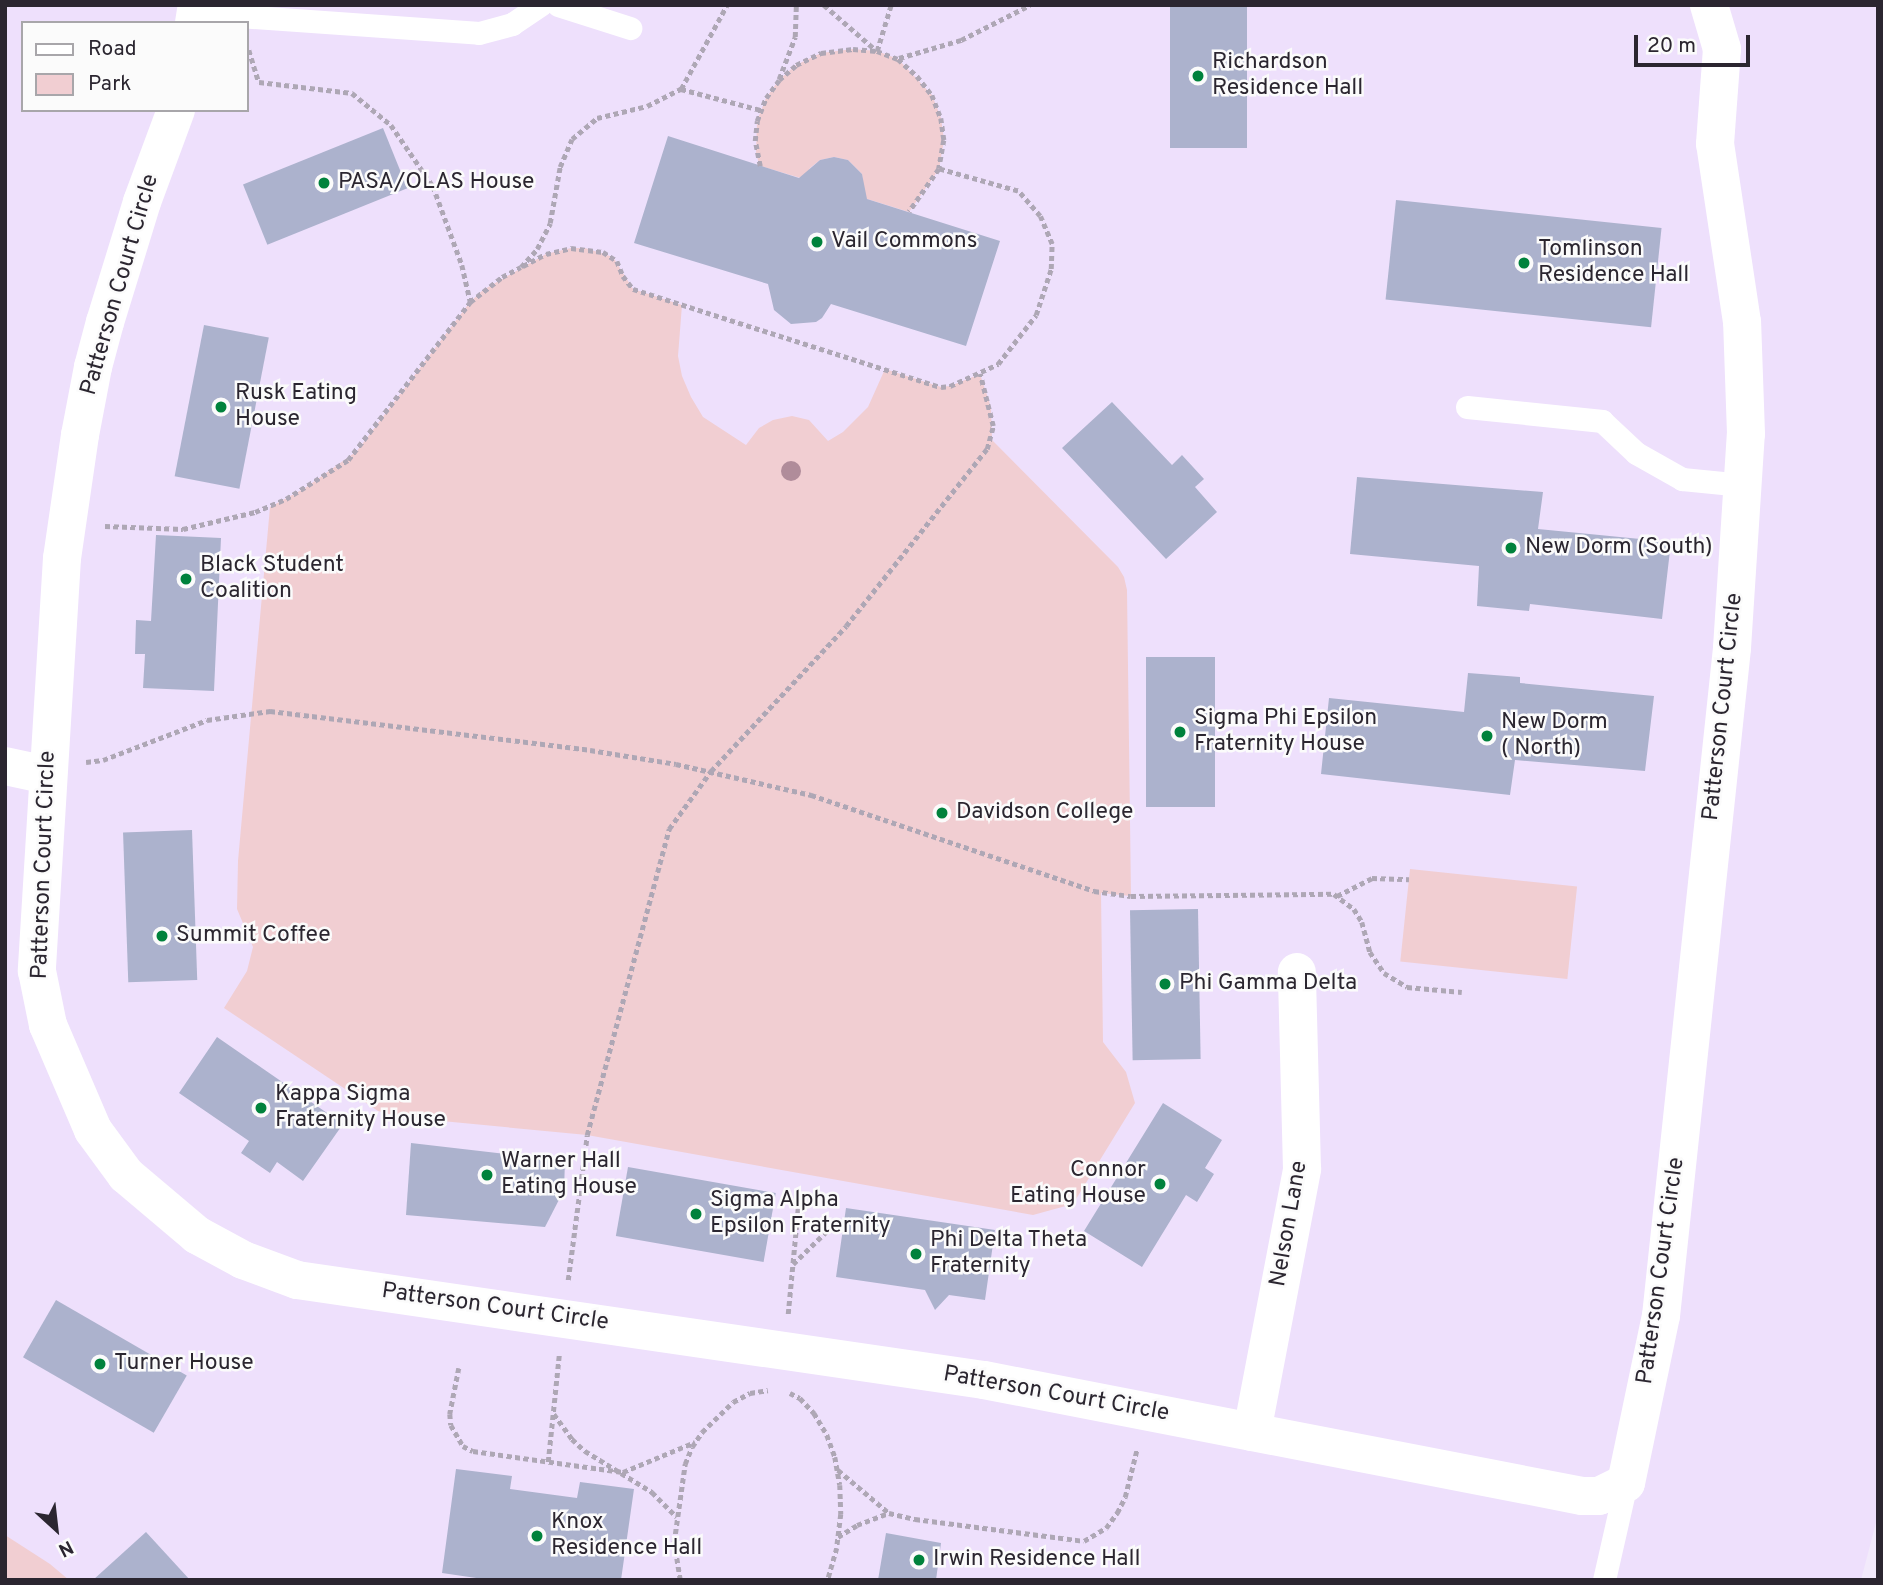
<!DOCTYPE html>
<html>
<head>
<meta charset="utf-8">
<style>
	body { margin:0 }
	#map { position:relative; width:1883px; height:1585px; overflow:hidden; background:#f2eafb; font-family:Overpass,sans-serif }
	div>[style] { position:absolute }
	.built>* { inset:0; background:#eee0fc }
	.green>* { inset:0; background:#f1ced2; transform-origin:0 0 }
	.building>* { inset:0; background:#acb2cd; transform-origin:0 0 }
	.path>* { height:4.5px; margin-top:-2.25px; transform-origin:0; background:repeating-linear-gradient(90deg,#aea7b5 0 5px,transparent 0 8.5px) }
	.lane>* { height:23px; margin:-11.5px; padding:0 11.5px; transform-origin:11.5px; border-radius:11.5px; background:#fff }
	.street>* { height:38px; margin:-19px; padding:0 19px; transform-origin:19px; border-radius:19px; background:#fff }
	.trees>* { width:20px; height:20px; margin:-10px; border-radius:50%; background:#b08c9a }
	.dots>* { width:19px; height:19px; translate:-50% -50%; box-sizing:border-box; border:4px solid #fbfbfb; border-radius:50% }
	span { translate:-50% -50%; white-space:nowrap; text-align:center; line-height:1.15; -webkit-text-stroke:5px #fbfbfb; paint-order:stroke }
	.poi-label { font-size:23px; color:#2b2630 }
	.left { translate:0 -50%; text-align:left }
	.right { translate:-100% -50%; text-align:right }
	.street-label { font-size:23px; color:#2b2630 }
	.frame { position:absolute; inset:0; border:7px solid #2b2630; pointer-events:none }
	.legend { position:absolute; left:21px; top:21px; width:228px; height:91px; box-sizing:border-box; background:#fbfbfb; border:2px solid #a8a6aa; margin:0; padding:9px 12px; list-style:none; font-size:21px; color:#2b2630 }
	.legend li { display:flex; align-items:center; gap:14px; height:35px }
	.legend b { width:35px; border:2px solid #a8a6aa }
	.north { position:absolute; left:21px; top:1494px; width:70px; height:70px; -webkit-text-stroke:5px #fbfbfb; paint-order:stroke; rotate:153deg; font-size:19px; font-weight:700; line-height:28px; text-align:center; color:#2b2630 }
	.north::after { content:''; display:block; margin:auto; width:24px; height:32px; background:#2b2630; clip-path:polygon(50% 0,100% 100%,50% 72%,0 100%) }
	.scale { position:absolute; left:1634px; top:35px; width:116px; height:32px; box-sizing:border-box; border:4px solid #2b2630; border-top:0; padding-left:9px; font-size:21px; line-height:24px; white-space:nowrap; color:#2b2630; -webkit-text-stroke:5px #fbfbfb; paint-order:stroke }
</style>
</head>
<body>
<div id="map">
	<div class="built">
		<i style="clip-path:polygon(evenodd,5px 5px,1878px 5px,1878px 1515px,1861px 1580px,5px 1580px,5px 5px,23px 23px,247px 23px,247px 110px,23px 110px,23px 23px)"></i>
	</div>
	<div class="green">
		<i style="clip-path:polygon(853px 49px,877px 51px,898px 59px,932px 95px,941px 118px,944px 140px,939px 169px,909px 212px,864px 198px,862px 174px,848px 160px,834px 157px,820px 160px,810px 168px,804px 179px,760px 166px,756px 154px,757px 121px,766px 98px,779px 80px,796px 65px,821px 53px)"></i>
		<i style="clip-path:polygon(571px 248px,585px 248px,613px 257px,633px 289px,682px 305px,678px 356px,682px 376px,691px 397px,703px 417px,746px 445px,759px 428px,773px 420px,792px 416px,809px 420px,828px 441px,843px 432px,868px 407px,885px 369px,941px 387px,950px 386px,980px 374px,991px 407px,992px 440px,1118px 567px,1124px 577px,1127px 590px,1131px 896px,1101px 893px,1103px 1042px,1126px 1072px,1135px 1103px,1073px 1204px,1033px 1215px,587px 1135px,400px 1117px,378px 1111px,224px 1008px,247px 971px,253px 947px,237px 909px,238px 861px,270px 507px,305px 488px,357px 451px,470px 302px,483px 290px,546px 254px)"></i>
		<i style="left:1410px;top:869px;width:168px;height:93px;rotate:6deg"></i>
		<i style="clip-path:polygon(5px 1535px,50px 1564px,69px 1580px,5px 1580px)"></i>
	</div>
	<div class="building">
		<i style="left:1170px;top:5px;width:77px;height:143px"></i>
		<i style="left:383px;top:128px;width:65px;height:151px;rotate:68deg"></i>
		<i style="clip-path:polygon(668px 136px,799px 178px,820px 160px,834px 157px,848px 160px,862px 174px,867px 199px,1000px 241px,966px 346px,831px 304px,822px 318px,816px 322px,791px 324px,774px 310px,768px 284px,634px 243px)"></i>
		<i style="left:1396px;top:200px;width:267px;height:100px;rotate:6deg"></i>
		<i style="left:204px;top:325px;width:66px;height:154px;rotate:11deg"></i>
		<i style="clip-path:polygon(1112px 402px,1172px 465px,1182px 455px,1204px 479px,1195px 487px,1217px 512px,1166px 559px,1062px 448px)"></i>
		<i style="clip-path:polygon(1357px 477px,1543px 492px,1538px 529px,1671px 542px,1662px 619px,1530px 604px,1529px 611px,1477px 606px,1479px 566px,1350px 554px)"></i>
		<i style="clip-path:polygon(156px 535px,221px 538px,214px 691px,143px 688px,145px 654px,135px 654px,136px 620px,151px 621px)"></i>
		<i style="left:1146px;top:657px;width:69px;height:150px"></i>
		<i style="clip-path:polygon(1468px 673px,1520px 677px,1520px 683px,1654px 696px,1645px 771px,1515px 760px,1510px 795px,1321px 774px,1329px 698px,1464px 712px)"></i>
		<i style="left:192px;top:830px;width:150px;height:69px;rotate:88deg"></i>
		<i style="left:1198px;top:909px;width:150px;height:68px;rotate:89deg"></i>
		<i style="clip-path:polygon(217px 1037px,343px 1124px,303px 1181px,277px 1162px,270px 1173px,241px 1153px,249px 1141px,179px 1093px)"></i>
		<i style="clip-path:polygon(1163px 1103px,1222px 1140px,1205px 1168px,1214px 1174px,1197px 1202px,1186px 1195px,1142px 1267px,1084px 1231px)"></i>
		<i style="clip-path:polygon(411px 1143px,565px 1161px,564px 1190px,545px 1227px,406px 1215px)"></i>
		<i style="left:628px;top:1167px;width:150px;height:70px;rotate:10deg"></i>
		<i style="clip-path:polygon(846px 1208px,995px 1230px,985px 1300px,949px 1295px,935px 1310px,925px 1290px,836px 1277px)"></i>
		<i style="left:56px;top:1300px;width:151px;height:66px;rotate:30deg"></i>
		<i style="clip-path:polygon(456px 1469px,512px 1476px,510px 1489px,577px 1498px,580px 1482px,634px 1489px,621px 1580px,490px 1580px,442px 1573px)"></i>
		<i style="clip-path:polygon(146px 1532px,190px 1580px,93px 1580px)"></i>
		<i style="clip-path:polygon(886px 1533px,941px 1543px,936px 1580px,878px 1580px)"></i>
	</div>
	<div class="path">
		<i style="left:824px;top:5px;width:70px;rotate:41deg"></i>
		<i style="left:877px;top:51px;width:48px;rotate:-73.1deg"></i>
		<i style="left:249px;top:50px;width:34px;rotate:73deg"></i>
		<i style="left:259px;top:82px;width:94px;rotate:6.7deg"></i>
		<i style="left:352px;top:93px;width:50px;rotate:39.4deg"></i>
		<i style="left:391px;top:125px;width:74px;rotate:55.5deg"></i>
		<i style="left:433px;top:186px;width:84px;rotate:69.8deg"></i>
		<i style="left:462px;top:265px;width:37px;rotate:77deg"></i>
		<i style="left:899px;top:58px;width:65px;rotate:-16.2deg"></i>
		<i style="left:961px;top:40px;width:77px;rotate:-26.9deg"></i>
		<i style="left:779px;top:79px;width:45px;rotate:-69.1deg"></i>
		<i style="left:795px;top:37px;width:32px;rotate:-88deg"></i>
		<i style="left:681px;top:89px;width:83px;rotate:14.7deg"></i>
		<i style="left:760px;top:166px;width:25px;rotate:-101deg"></i>
		<i style="left:755px;top:141px;width:20px;rotate:-84deg"></i>
		<i style="left:757px;top:121px;width:25px;rotate:-69deg"></i>
		<i style="left:766px;top:98px;width:22px;rotate:-54deg"></i>
		<i style="left:779px;top:80px;width:23px;rotate:-41deg"></i>
		<i style="left:796px;top:65px;width:28px;rotate:-26deg"></i>
		<i style="left:821px;top:53px;width:32px;rotate:-7deg"></i>
		<i style="left:853px;top:49px;width:24px;rotate:5deg"></i>
		<i style="left:877px;top:51px;width:22px;rotate:21deg"></i>
		<i style="left:898px;top:59px;width:25px;rotate:42deg"></i>
		<i style="left:917px;top:76px;width:24px;rotate:52deg"></i>
		<i style="left:932px;top:95px;width:25px;rotate:69deg"></i>
		<i style="left:941px;top:118px;width:22px;rotate:82deg"></i>
		<i style="left:944px;top:140px;width:29px;rotate:100deg"></i>
		<i style="left:939px;top:169px;width:52px;rotate:124.9deg"></i>
		<i style="left:523px;top:266px;width:26px;rotate:-28deg"></i>
		<i style="left:546px;top:254px;width:26px;rotate:-13deg"></i>
		<i style="left:571px;top:248px;width:32px;rotate:7deg"></i>
		<i style="left:603px;top:252px;width:17px;rotate:33deg"></i>
		<i style="left:617px;top:261px;width:16px;rotate:68deg"></i>
		<i style="left:623px;top:276px;width:16px;rotate:52deg"></i>
		<i style="left:633px;top:289px;width:323px;rotate:17.7deg"></i>
		<i style="left:941px;top:387px;width:9px;rotate:-6deg"></i>
		<i style="left:950px;top:386px;width:53px;rotate:-24.6deg"></i>
		<i style="left:998px;top:364px;width:62px;rotate:-52.2deg"></i>
		<i style="left:1036px;top:315px;width:48px;rotate:-71.9deg"></i>
		<i style="left:1051px;top:269px;width:25px;rotate:-88deg"></i>
		<i style="left:1052px;top:244px;width:30px;rotate:-113deg"></i>
		<i style="left:1040px;top:216px;width:33px;rotate:-131deg"></i>
		<i style="left:1018px;top:191px;width:82px;rotate:-164.4deg"></i>
		<i style="left:105px;top:526px;width:78px;rotate:2.2deg"></i>
		<i style="left:183px;top:529px;width:74px;rotate:-13.3deg"></i>
		<i style="left:255px;top:512px;width:34px;rotate:-23deg"></i>
		<i style="left:286px;top:499px;width:73px;rotate:-32.2deg"></i>
		<i style="left:348px;top:460px;width:200px;rotate:-52.3deg"></i>
		<i style="left:470px;top:302px;width:41px;rotate:-38deg"></i>
		<i style="left:502px;top:277px;width:21px;rotate:-28deg"></i>
		<i style="left:521px;top:267px;width:24px;rotate:-48deg"></i>
		<i style="left:537px;top:249px;width:29px;rotate:-63deg"></i>
		<i style="left:550px;top:223px;width:57px;rotate:-79.9deg"></i>
		<i style="left:560px;top:167px;width:30px;rotate:-67deg"></i>
		<i style="left:572px;top:139px;width:33px;rotate:-40deg"></i>
		<i style="left:597px;top:118px;width:51px;rotate:-13.5deg"></i>
		<i style="left:647px;top:106px;width:38px;rotate:-27deg"></i>
		<i style="left:681px;top:89px;width:96px;rotate:-61.3deg"></i>
		<i style="left:86px;top:762px;width:17px;rotate:-7deg"></i>
		<i style="left:103px;top:760px;width:111px;rotate:-21deg"></i>
		<i style="left:207px;top:720px;width:64px;rotate:-8.1deg"></i>
		<i style="left:270px;top:711px;width:322px;rotate:6.9deg"></i>
		<i style="left:590px;top:750px;width:87px;rotate:9.2deg"></i>
		<i style="left:676px;top:764px;width:139px;rotate:12.9deg"></i>
		<i style="left:811px;top:795px;width:299px;rotate:18.7deg"></i>
		<i style="left:1094px;top:891px;width:37px;rotate:8deg"></i>
		<i style="left:1131px;top:896px;width:203px;rotate:-0.6deg"></i>
		<i style="left:1334px;top:894px;width:25px;rotate:37deg"></i>
		<i style="left:1354px;top:909px;width:15px;rotate:58deg"></i>
		<i style="left:1362px;top:922px;width:31px;rotate:75deg"></i>
		<i style="left:1370px;top:952px;width:25px;rotate:56deg"></i>
		<i style="left:1384px;top:973px;width:27px;rotate:31deg"></i>
		<i style="left:1407px;top:987px;width:55px;rotate:5.2deg"></i>
		<i style="left:1337px;top:896px;width:39px;rotate:-27deg"></i>
		<i style="left:1372px;top:878px;width:37px;rotate:2deg"></i>
		<i style="left:793px;top:1264px;width:57px;rotate:-44.3deg"></i>
		<i style="left:568px;top:1280px;width:146px;rotate:-82.5deg"></i>
		<i style="left:587px;top:1135px;width:317px;rotate:-75deg"></i>
		<i style="left:669px;top:829px;width:72px;rotate:-54.1deg"></i>
		<i style="left:711px;top:771px;width:198px;rotate:-47deg"></i>
		<i style="left:846px;top:626px;width:226px;rotate:-51.5deg"></i>
		<i style="left:987px;top:449px;width:24px;rotate:-75deg"></i>
		<i style="left:993px;top:426px;width:54px;rotate:-104deg"></i>
		<i style="left:788px;top:1314px;width:106px;rotate:-84.6deg"></i>
		<i style="left:459px;top:1368px;width:47px;rotate:101.1deg"></i>
		<i style="left:450px;top:1414px;width:11px;rotate:85deg"></i>
		<i style="left:451px;top:1425px;width:24px;rotate:60deg"></i>
		<i style="left:463px;top:1446px;width:11px;rotate:27deg"></i>
		<i style="left:473px;top:1451px;width:151px;rotate:8deg"></i>
		<i style="left:623px;top:1472px;width:78px;rotate:-22.6deg"></i>
		<i style="left:790px;top:1393px;width:11px;rotate:27deg"></i>
		<i style="left:800px;top:1398px;width:21px;rotate:47deg"></i>
		<i style="left:814px;top:1413px;width:26px;rotate:59deg"></i>
		<i style="left:827px;top:1435px;width:23px;rotate:70deg"></i>
		<i style="left:835px;top:1457px;width:28px;rotate:80deg"></i>
		<i style="left:840px;top:1485px;width:29px;rotate:88deg"></i>
		<i style="left:841px;top:1514px;width:34px;rotate:97deg"></i>
		<i style="left:837px;top:1548px;width:33px;rotate:106deg"></i>
		<i style="left:554px;top:1414px;width:31px;rotate:54deg"></i>
		<i style="left:572px;top:1439px;width:18px;rotate:43deg"></i>
		<i style="left:585px;top:1451px;width:79px;rotate:31.5deg"></i>
		<i style="left:652px;top:1492px;width:35px;rotate:45deg"></i>
		<i style="left:548px;top:1462px;width:108px;rotate:-84.1deg"></i>
		<i style="left:838px;top:1470px;width:67px;rotate:40.1deg"></i>
		<i style="left:889px;top:1513px;width:27px;rotate:13deg"></i>
		<i style="left:915px;top:1519px;width:170px;rotate:7.4deg"></i>
		<i style="left:1084px;top:1541px;width:26px;rotate:-31deg"></i>
		<i style="left:1106px;top:1528px;width:19px;rotate:-54deg"></i>
		<i style="left:1117px;top:1513px;width:18px;rotate:-63deg"></i>
		<i style="left:1125px;top:1497px;width:49px;rotate:-76deg"></i>
		<i style="left:838px;top:1537px;width:22px;rotate:-32deg"></i>
		<i style="left:857px;top:1525px;width:34px;rotate:-21deg"></i>
		<i style="left:680px;top:1580px;width:38px;rotate:-99deg"></i>
		<i style="left:674px;top:1542px;width:79px;rotate:-82deg"></i>
		<i style="left:685px;top:1464px;width:18px;rotate:-68deg"></i>
		<i style="left:692px;top:1447px;width:18px;rotate:-56deg"></i>
		<i style="left:702px;top:1432px;width:43px;rotate:-44.1deg"></i>
		<i style="left:733px;top:1402px;width:19px;rotate:-28deg"></i>
		<i style="left:750px;top:1393px;width:18px;rotate:-9deg"></i>
	</div>
	<div class="lane">
		<i style="left:558px;top:5px;width:76px;rotate:17.7deg"></i>
		<i style="left:195px;top:13px;width:285px;rotate:4deg"></i>
		<i style="left:479px;top:33px;width:34px;rotate:-15deg"></i>
		<i style="left:512px;top:24px;width:34px;rotate:-34deg"></i>
		<i style="left:1467px;top:407px;width:136px;rotate:5.9deg"></i>
		<i style="left:1602px;top:421px;width:47px;rotate:43.3deg"></i>
		<i style="left:1636px;top:453px;width:53px;rotate:29.5deg"></i>
		<i style="left:1682px;top:479px;width:61px;rotate:5.6deg"></i>
		<i style="left:1604px;top:1580px;width:99px;rotate:-77.2deg"></i>
	</div>
	<div class="street">
		<i style="left:194px;top:23px;width:18px;rotate:-81deg"></i>
		<i style="left:176px;top:110px;width:98px;rotate:110.3deg"></i>
		<i style="left:142px;top:202px;width:126px;rotate:107.1deg"></i>
		<i style="left:105px;top:322px;width:47px;rotate:104.9deg"></i>
		<i style="left:93px;top:367px;width:69px;rotate:100.8deg"></i>
		<i style="left:80px;top:435px;width:124px;rotate:98.3deg"></i>
		<i style="left:62px;top:558px;width:414px;rotate:93.5deg"></i>
		<i style="left:37px;top:971px;width:55px;rotate:78.5deg"></i>
		<i style="left:48px;top:1025px;width:114px;rotate:66.8deg"></i>
		<i style="left:93px;top:1130px;width:56px;rotate:53.7deg"></i>
		<i style="left:126px;top:1175px;width:93px;rotate:40.2deg"></i>
		<i style="left:197px;top:1235px;width:52px;rotate:28.5deg"></i>
		<i style="left:243px;top:1260px;width:58px;rotate:20.3deg"></i>
		<i style="left:297px;top:1280px;width:694px;rotate:8.28deg"></i>
		<i style="left:984px;top:1380px;width:609px;rotate:10.98deg"></i>
		<i style="left:1582px;top:1496px;width:17px"></i>
		<i style="left:1599px;top:1496px;width:30px;rotate:-26deg"></i>
		<i style="left:1626px;top:1483px;width:171px;rotate:-78.2deg"></i>
		<i style="left:1661px;top:1316px;width:672px;rotate:-83.93deg"></i>
		<i style="left:1732px;top:648px;width:214px;rotate:-86.3deg"></i>
		<i style="left:1746px;top:434px;width:112px;rotate:-92deg"></i>
		<i style="left:1742px;top:322px;width:180px;rotate:-98.6deg"></i>
		<i style="left:1715px;top:144px;width:95px;rotate:-85.8deg"></i>
		<i style="left:1722px;top:49px;width:46px;rotate:-106.5deg"></i>
		<i style="left:5px;top:766px;width:43px;rotate:12.1deg"></i>
		<i style="left:1252px;top:1432px;width:268px;rotate:-79.2deg"></i>
		<i style="left:1302px;top:1169px;width:197px;rotate:-91.5deg"></i>
	</div>
	<div class="trees">
		<i style="left:791px;top:471px"></i>
	</div>
	<div class="dots">
		<i style="left:1198px;top:76px;background:#00823c"></i>
		<i style="left:324px;top:183px;background:#00823c"></i>
		<i style="left:817px;top:242px;background:#00823c"></i>
		<i style="left:1524px;top:263px;background:#00823c"></i>
		<i style="left:221px;top:407px;background:#00823c"></i>
		<i style="left:1511px;top:548px;background:#00823c"></i>
		<i style="left:186px;top:579px;background:#00823c"></i>
		<i style="left:1180px;top:732px;background:#00823c"></i>
		<i style="left:1487px;top:736px;background:#00823c"></i>
		<i style="left:942px;top:813px;background:#00823c"></i>
		<i style="left:162px;top:936px;background:#00823c"></i>
		<i style="left:1165px;top:984px;background:#00823c"></i>
		<i style="left:261px;top:1108px;background:#00823c"></i>
		<i style="left:487px;top:1175px;background:#00823c"></i>
		<i style="left:1160px;top:1184px;background:#00823c"></i>
		<i style="left:696px;top:1214px;background:#00823c"></i>
		<i style="left:916px;top:1254px;background:#00823c"></i>
		<i style="left:100px;top:1364px;background:#00823c"></i>
		<i style="left:537px;top:1536px;background:#00823c"></i>
		<i style="left:919px;top:1560px;background:#00823c"></i>
	</div>
	<div class="poi-label">
		<span class="left" style="left:1212px;top:76px">Richardson<br>Residence Hall</span>
		<span class="left" style="left:338px;top:183px">PASA/OLAS House</span>
		<span class="left" style="left:831px;top:242px">Vail Commons</span>
		<span class="left" style="left:1538px;top:263px">Tomlinson<br>Residence Hall</span>
		<span class="left" style="left:235px;top:407px">Rusk Eating<br>House</span>
		<span class="left" style="left:1525px;top:548px">New Dorm (South)</span>
		<span class="left" style="left:200px;top:579px">Black Student<br>Coalition</span>
		<span class="left" style="left:1194px;top:732px">Sigma Phi Epsilon<br>Fraternity House</span>
		<span class="left" style="left:1501px;top:736px">New Dorm<br>( North)</span>
		<span class="left" style="left:956px;top:813px">Davidson College</span>
		<span class="left" style="left:176px;top:936px">Summit Coffee</span>
		<span class="left" style="left:1179px;top:984px">Phi Gamma Delta</span>
		<span class="left" style="left:275px;top:1108px">Kappa Sigma<br>Fraternity House</span>
		<span class="left" style="left:501px;top:1175px">Warner Hall<br>Eating House</span>
		<span class="right" style="left:1146px;top:1184px">Connor<br>Eating House</span>
		<span class="left" style="left:710px;top:1214px">Sigma Alpha<br>Epsilon Fraternity</span>
		<span class="left" style="left:930px;top:1254px">Phi Delta Theta<br>Fraternity</span>
		<span class="left" style="left:114px;top:1364px">Turner House</span>
		<span class="left" style="left:551px;top:1536px">Knox<br>Residence Hall</span>
		<span class="left" style="left:933px;top:1560px">Irwin Residence Hall</span>
	</div>
	<div class="street-label">
		<span style="left:121px;top:285px;rotate:-74deg">Patterson Court Circle</span>
		<span style="left:1724px;top:707px;rotate:-84deg">Patterson Court Circle</span>
		<span style="left:45px;top:865px;rotate:-88deg">Patterson Court Circle</span>
		<span style="left:1290px;top:1224px;rotate:-80deg">Nelson Lane</span>
		<span style="left:1662px;top:1271px;rotate:-82deg">Patterson Court Circle</span>
		<span style="left:495px;top:1308px;rotate:8deg">Patterson Court Circle</span>
		<span style="left:1056px;top:1395px;rotate:10deg">Patterson Court Circle</span>
	</div>
	<div class="frame"></div>
	<ul class="legend">
	<li><b style="height:9px;background:#fff"></b>Road</li>
	<li><b style="height:19px;background:#f1ced2"></b>Park</li>
	</ul>
	<div class="north">N</div>
	<div class="scale">20 m</div>
</div>
</body>
</html>
